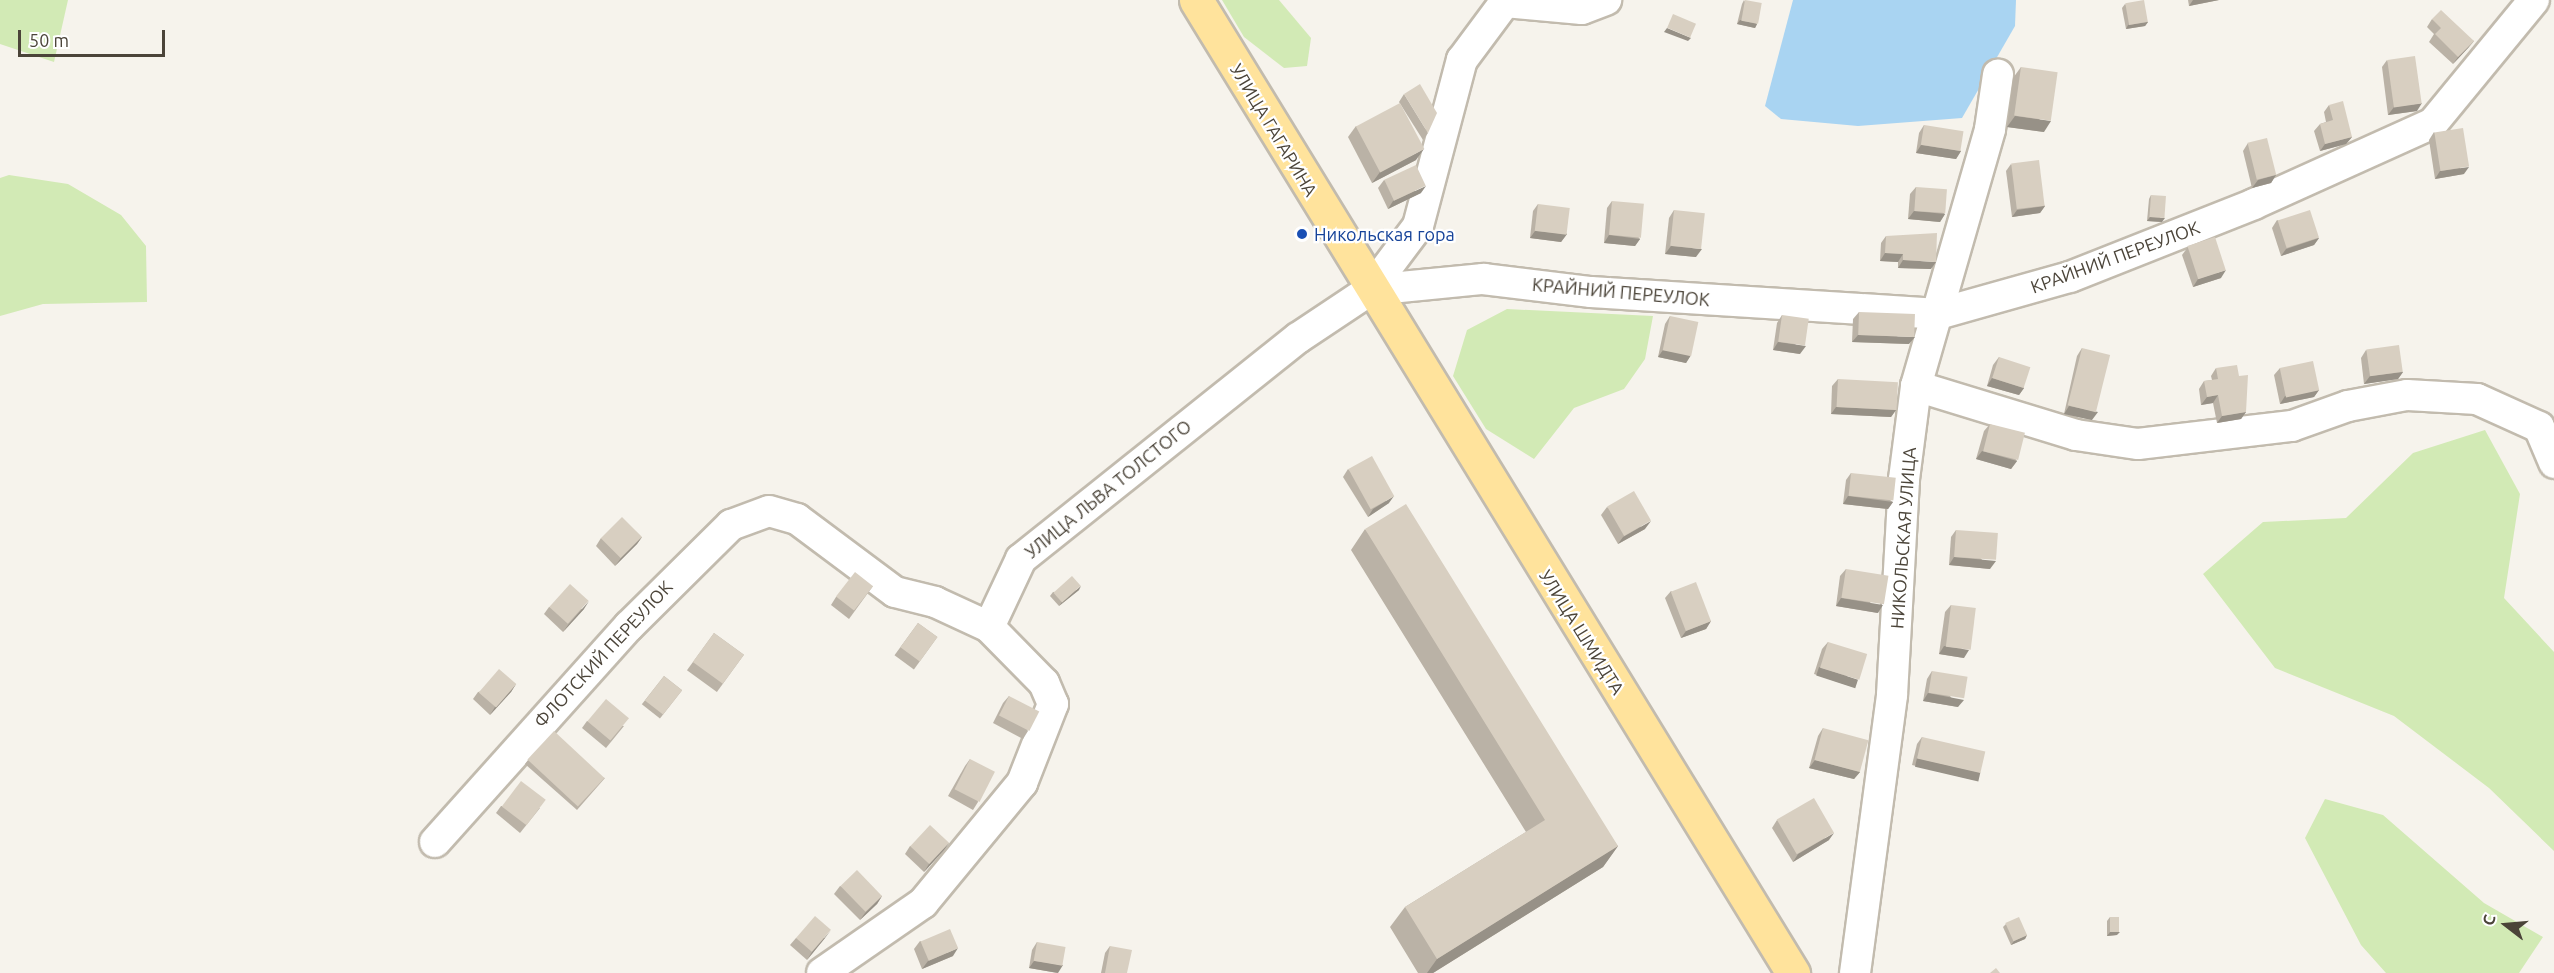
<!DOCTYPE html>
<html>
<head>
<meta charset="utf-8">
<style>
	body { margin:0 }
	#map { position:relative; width:2554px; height:973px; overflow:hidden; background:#f6f3ec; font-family:Ubuntu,sans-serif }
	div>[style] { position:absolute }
	.green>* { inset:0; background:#d2eab5 }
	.water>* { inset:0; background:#a9d4f2 }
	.roads { filter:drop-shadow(2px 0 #c2bbae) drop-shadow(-2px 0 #c2bbae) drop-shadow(0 2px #c2bbae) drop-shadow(0 -2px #c2bbae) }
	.minor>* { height:30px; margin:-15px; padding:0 15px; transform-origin:15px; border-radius:15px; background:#fff }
	.major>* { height:33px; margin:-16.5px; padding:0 16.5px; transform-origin:16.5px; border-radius:16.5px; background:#ffe39c }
	.wall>* { inset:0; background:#bab2a6; transform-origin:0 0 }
	.shaded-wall>* { inset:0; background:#979187; transform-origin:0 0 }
	.building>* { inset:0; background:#d8cfc1; transform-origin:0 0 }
	.dots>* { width:16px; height:16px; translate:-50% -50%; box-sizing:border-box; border:3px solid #fff; border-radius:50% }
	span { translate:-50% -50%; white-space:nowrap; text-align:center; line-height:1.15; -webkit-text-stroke:4.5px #fff; paint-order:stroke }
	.street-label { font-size:18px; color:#4b4439 }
	.transit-label { font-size:18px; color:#164399 }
	.left { translate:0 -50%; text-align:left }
	.north { position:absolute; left:2476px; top:895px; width:60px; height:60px; -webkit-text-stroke:4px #fff; paint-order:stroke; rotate:286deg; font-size:16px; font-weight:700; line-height:24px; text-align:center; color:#4b4439 }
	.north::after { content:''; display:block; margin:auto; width:21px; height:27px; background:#4b4439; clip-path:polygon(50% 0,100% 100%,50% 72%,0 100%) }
	.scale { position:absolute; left:18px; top:30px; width:147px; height:27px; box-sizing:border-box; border:3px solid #4b4439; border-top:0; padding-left:8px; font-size:18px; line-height:21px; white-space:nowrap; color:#4b4439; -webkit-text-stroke:4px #fff; paint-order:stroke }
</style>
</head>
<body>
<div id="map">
	<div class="green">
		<i style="clip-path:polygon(0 0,68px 0,54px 62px,0 44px)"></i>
		<i style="clip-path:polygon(1222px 0,1279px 0,1311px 38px,1307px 66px,1284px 68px,1244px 37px)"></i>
		<i style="clip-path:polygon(9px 175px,68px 184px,121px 215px,146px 246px,147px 302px,43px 304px,0 316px,0 178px)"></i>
		<i style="clip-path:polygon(1507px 309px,1653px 316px,1645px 359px,1624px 389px,1574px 408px,1534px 459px,1486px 429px,1453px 376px,1467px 330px)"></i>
		<i style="clip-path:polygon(2485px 430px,2520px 494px,2504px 598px,2554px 652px,2554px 851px,2489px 788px,2394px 716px,2275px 668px,2203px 574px,2263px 522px,2346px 518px,2413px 453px)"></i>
		<i style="clip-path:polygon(2325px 799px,2383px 815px,2484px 903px,2543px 937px,2519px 973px,2386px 973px,2361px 945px,2305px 838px)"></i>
	</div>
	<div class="water">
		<i style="clip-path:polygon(1793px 0,2016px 0,2015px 26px,1962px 118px,1858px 126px,1781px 119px,1765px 106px)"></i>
	</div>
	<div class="roads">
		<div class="minor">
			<i style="left:1370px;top:290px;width:114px;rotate:-5.6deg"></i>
			<i style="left:1483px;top:279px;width:109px;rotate:6.9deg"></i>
			<i style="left:1591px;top:292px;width:348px;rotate:3.6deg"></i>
			<i style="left:1938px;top:314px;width:137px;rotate:-15.7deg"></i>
			<i style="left:2070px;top:277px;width:198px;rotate:-21.6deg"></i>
			<i style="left:2254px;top:204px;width:196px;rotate:-24.3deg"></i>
			<i style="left:2433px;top:123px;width:159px;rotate:-50.6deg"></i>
			<i style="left:1916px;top:386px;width:167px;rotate:17deg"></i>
			<i style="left:2076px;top:435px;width:63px;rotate:8.3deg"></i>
			<i style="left:2138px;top:444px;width:155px;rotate:-6.7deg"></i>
			<i style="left:2292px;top:426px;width:59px;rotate:-19.7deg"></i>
			<i style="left:2348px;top:406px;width:60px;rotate:-10.6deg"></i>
			<i style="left:2407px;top:395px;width:70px;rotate:3.3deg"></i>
			<i style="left:2477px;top:399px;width:68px;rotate:24.3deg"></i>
			<i style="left:2539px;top:427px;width:39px;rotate:67deg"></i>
			<i style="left:435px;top:842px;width:290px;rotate:-48.1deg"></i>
			<i style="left:629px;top:626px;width:144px;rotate:-44.7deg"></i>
			<i style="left:731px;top:525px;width:40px;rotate:-20.2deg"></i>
			<i style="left:769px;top:511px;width:29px;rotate:16deg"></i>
			<i style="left:797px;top:519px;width:122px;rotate:36.7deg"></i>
			<i style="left:895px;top:592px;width:41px;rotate:14deg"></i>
			<i style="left:935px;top:602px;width:60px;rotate:24.8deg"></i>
			<i style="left:822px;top:973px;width:123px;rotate:-34.7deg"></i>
			<i style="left:923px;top:903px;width:156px;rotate:-50.5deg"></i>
			<i style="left:1022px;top:783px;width:85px;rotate:-68.6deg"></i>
			<i style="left:1053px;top:704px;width:23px;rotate:-113deg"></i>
			<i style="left:1044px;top:683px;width:78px;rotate:-134.5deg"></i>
			<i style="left:989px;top:627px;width:75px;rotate:-64.8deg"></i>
			<i style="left:1021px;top:559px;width:354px;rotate:-38.6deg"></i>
			<i style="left:1298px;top:338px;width:87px;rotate:-33.7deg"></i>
			<i style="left:1370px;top:290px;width:80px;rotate:-53.1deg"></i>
			<i style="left:1418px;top:226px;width:172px;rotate:-75.2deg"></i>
			<i style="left:1462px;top:60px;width:72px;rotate:-53.4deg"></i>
			<i style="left:1505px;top:2px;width:77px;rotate:5.2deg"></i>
			<i style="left:1582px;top:9px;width:26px;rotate:-21deg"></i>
			<i style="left:1855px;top:973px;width:280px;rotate:-82.4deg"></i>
			<i style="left:1892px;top:695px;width:216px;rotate:-86.8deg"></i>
			<i style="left:1904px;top:479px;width:94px;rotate:-82.6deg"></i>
			<i style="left:1916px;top:386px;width:267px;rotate:-73.9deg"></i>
			<i style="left:1990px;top:129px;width:55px;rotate:-81.6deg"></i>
		</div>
		<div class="major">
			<i style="left:1196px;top:0;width:1142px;rotate:58.47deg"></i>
		</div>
	</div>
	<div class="wall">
		<i style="clip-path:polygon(1744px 0,1757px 24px,1755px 28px,1737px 24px,1742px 4px)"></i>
		<i style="clip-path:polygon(2188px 0,2219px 0,2189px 6px)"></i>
		<i style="clip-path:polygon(2125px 4px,2148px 22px,2145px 26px,2126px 29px,2122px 8px)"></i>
		<i style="clip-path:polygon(2432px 19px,2474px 41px,2468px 48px,2453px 64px,2429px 42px,2434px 34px,2427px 27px)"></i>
		<i style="clip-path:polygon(2387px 60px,2417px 111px,2388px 115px,2382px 67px)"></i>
		<i style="clip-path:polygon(2021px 67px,2044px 132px,2007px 127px,2013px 78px)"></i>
		<i style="clip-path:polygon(1404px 94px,1428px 133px,1423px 140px,1399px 102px)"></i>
		<i style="clip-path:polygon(2329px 105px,2352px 137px,2346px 144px,2320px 151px,2314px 131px,2320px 124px,2326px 122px,2324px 112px)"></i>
		<i style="clip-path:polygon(1924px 125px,1961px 151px,1956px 159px,1916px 153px,1919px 133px)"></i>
		<i style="clip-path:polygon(1356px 126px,1416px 160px,1372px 183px,1348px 137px)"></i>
		<i style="clip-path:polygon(2434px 132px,2464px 174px,2435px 179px,2429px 140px)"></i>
		<i style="clip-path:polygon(2248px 143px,2276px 175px,2271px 183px,2252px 188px,2243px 151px)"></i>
		<i style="clip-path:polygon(2011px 164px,2045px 206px,2040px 213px,2012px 217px,2006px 171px)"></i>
		<i style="clip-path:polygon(1384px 180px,1421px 193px,1388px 209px,1378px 188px)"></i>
		<i style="clip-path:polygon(1916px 187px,1945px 214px,1940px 222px,1908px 219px,1910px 194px)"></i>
		<i style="clip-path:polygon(2151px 195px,2162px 222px,2147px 221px,2149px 199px)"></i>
		<i style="clip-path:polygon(1612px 201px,1640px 239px,1635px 246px,1604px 243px,1607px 208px)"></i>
		<i style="clip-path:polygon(1538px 204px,1567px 234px,1561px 242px,1530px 238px,1533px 211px)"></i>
		<i style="clip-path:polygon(1674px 210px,1696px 257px,1665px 254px,1669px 218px)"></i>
		<i style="clip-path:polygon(2277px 220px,2319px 238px,2314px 245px,2281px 256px,2272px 228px)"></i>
		<i style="clip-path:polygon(1886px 236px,1931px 269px,1898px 268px,1898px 262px,1880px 261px,1881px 243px)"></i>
		<i style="clip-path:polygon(2188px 247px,2221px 278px,2193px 287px,2182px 255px)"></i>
		<i style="clip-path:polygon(1859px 312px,1909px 344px,1852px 342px,1853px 319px)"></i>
		<i style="clip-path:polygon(1782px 315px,1800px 354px,1773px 350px,1777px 323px)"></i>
		<i style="clip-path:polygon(1670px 316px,1691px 355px,1686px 363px,1658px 357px,1665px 324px)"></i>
		<i style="clip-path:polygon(2082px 348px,2092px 420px,2064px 414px,2077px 356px)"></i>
		<i style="clip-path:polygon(2366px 350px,2403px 372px,2398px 379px,2364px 384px,2361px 358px)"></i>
		<i style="clip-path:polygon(1999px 357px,2024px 388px,2019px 395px,1987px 386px,1993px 365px)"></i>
		<i style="clip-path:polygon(2216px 368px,2246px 412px,2241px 419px,2217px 423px,2213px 403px,2201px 405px,2199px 389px,2204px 381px,2212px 380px,2211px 376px)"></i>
		<i style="clip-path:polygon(2280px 368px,2319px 390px,2314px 397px,2280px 404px,2274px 375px)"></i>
		<i style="clip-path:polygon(1838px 379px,1896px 410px,1891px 417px,1831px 414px,1832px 386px)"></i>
		<i style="clip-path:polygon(1990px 424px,2017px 461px,2011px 469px,1976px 459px,1984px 431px)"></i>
		<i style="clip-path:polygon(1348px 469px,1389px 503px,1368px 517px,1343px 477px)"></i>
		<i style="clip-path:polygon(1851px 473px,1893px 502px,1888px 509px,1843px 504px,1846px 480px)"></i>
		<i style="clip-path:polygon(1607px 507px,1645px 529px,1618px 544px,1601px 515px)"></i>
		<i style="clip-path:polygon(1365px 529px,1618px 846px,1603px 867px,1433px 973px,1418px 973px,1390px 927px,1405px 907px,1526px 832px,1351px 550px)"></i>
		<i style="clip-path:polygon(1956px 530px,1990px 569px,1949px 565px,1951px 537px)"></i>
		<i style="clip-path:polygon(642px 537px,637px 544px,615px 566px,596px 546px,601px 538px)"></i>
		<i style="clip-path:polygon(1846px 569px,1878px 613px,1836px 606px,1840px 576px)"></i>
		<i style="clip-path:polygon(873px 586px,849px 619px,831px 605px,836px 597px)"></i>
		<i style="clip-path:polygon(1079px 590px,1059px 606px,1050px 596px,1053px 592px)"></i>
		<i style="clip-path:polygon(1671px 591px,1711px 621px,1706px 629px,1681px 638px,1665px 598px)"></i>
		<i style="clip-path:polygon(1951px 605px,1964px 658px,1939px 654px,1945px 612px)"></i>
		<i style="clip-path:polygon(549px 607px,584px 609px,563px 632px,544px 614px)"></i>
		<i style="left:918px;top:623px;width:24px;height:40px;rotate:36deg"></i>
		<i style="left:714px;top:633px;width:37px;height:46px;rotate:36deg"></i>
		<i style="clip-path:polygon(1828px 642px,1853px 687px,1814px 674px,1822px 649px)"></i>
		<i style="clip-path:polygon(1932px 671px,1958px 707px,1923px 701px,1927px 679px)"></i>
		<i style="left:664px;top:676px;width:23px;height:36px;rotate:38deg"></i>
		<i style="clip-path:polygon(516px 684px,511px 692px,490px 715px,473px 699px,478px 692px)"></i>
		<i style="clip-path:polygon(1009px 696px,1028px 731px,1023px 739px,993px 723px,1003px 703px)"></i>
		<i style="clip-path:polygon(587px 721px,624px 726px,606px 748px,582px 728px)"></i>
		<i style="clip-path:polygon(1823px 728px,1860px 772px,1854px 779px,1809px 768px,1818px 736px)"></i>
		<i style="clip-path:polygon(1922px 737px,1980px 773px,1974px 780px,1912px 765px,1917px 744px)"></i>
		<i style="clip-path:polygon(970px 759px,978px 802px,973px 810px,948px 796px,965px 766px)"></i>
		<i style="clip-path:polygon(528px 760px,605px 778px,577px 810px,525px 764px)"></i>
		<i style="clip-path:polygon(501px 806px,540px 808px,520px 833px,496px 813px)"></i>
		<i style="clip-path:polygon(1777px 820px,1829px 840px,1793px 862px,1772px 828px)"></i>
		<i style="clip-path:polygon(949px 843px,944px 850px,924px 872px,905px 854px,910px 846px)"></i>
		<i style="clip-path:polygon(840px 886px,882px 896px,877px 904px,860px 920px,834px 894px)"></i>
		<i style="clip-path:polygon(2110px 917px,2117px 935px,2107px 936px,2107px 921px)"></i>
		<i style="clip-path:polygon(2006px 924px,2027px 935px,2025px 939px,2011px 945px,2003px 927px)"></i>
		<i style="clip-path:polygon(796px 938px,825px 938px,807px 960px,790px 945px)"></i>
		<i style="clip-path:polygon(920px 941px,953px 956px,922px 969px,914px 949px)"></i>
		<i style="clip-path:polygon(1037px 942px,1058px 973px,1029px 968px,1032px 950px)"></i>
		<i style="clip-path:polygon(1110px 946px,1127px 973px,1101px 973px,1105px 953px)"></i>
	</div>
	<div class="shaded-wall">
		<i style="clip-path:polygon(2193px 0,2219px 0,2189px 6px)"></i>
		<i style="clip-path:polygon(1740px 20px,1757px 24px,1755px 28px,1737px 24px)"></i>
		<i style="clip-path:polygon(2148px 22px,2145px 26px,2126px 29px,2128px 25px)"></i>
		<i style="clip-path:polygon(1667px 28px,1691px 38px,1688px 41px,1664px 32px)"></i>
		<i style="clip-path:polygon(2474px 41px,2468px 48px,2453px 64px,2458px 57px)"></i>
		<i style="clip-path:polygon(2422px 103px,2417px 111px,2388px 115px,2394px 107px)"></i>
		<i style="clip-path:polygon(2015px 116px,2051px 121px,2044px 132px,2007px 127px)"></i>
		<i style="clip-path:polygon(2352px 137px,2346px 144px,2320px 151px,2325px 144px)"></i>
		<i style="clip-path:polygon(1921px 145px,1961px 151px,1956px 159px,1916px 153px)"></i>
		<i style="clip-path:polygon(1424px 149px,1416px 160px,1372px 183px,1380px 172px)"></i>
		<i style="clip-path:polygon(2469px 167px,2464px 174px,2435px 179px,2440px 171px)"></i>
		<i style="clip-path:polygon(2276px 175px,2271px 183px,2252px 188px,2258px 180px)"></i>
		<i style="clip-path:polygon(1426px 186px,1421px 193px,1388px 209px,1393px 201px)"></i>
		<i style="clip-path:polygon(2045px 206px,2040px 213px,2012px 217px,2017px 210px)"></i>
		<i style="clip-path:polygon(1914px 211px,1945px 214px,1940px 222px,1908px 219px)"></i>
		<i style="clip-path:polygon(2150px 217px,2165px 218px,2162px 222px,2147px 221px)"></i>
		<i style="clip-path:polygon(1535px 231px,1567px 234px,1561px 242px,1530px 238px)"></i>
		<i style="clip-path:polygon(1609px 235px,1640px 239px,1635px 246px,1604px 243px)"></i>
		<i style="clip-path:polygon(2319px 238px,2314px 245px,2281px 256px,2286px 249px)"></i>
		<i style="clip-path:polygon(1671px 246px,1702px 249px,1696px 257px,1665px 254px)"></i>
		<i style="clip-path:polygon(1885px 253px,1903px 254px,1898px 262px,1880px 261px)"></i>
		<i style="clip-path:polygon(1903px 260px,1936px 262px,1931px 269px,1898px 268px)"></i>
		<i style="clip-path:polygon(2226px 270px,2221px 278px,2193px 287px,2198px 279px)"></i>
		<i style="clip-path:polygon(1858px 335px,1915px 337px,1909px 344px,1852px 342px)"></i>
		<i style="clip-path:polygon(1778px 342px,1806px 346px,1800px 354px,1773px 350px)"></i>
		<i style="clip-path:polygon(1663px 350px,1691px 355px,1686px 363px,1658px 357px)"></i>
		<i style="clip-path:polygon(2403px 372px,2398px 379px,2364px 384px,2370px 376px)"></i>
		<i style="clip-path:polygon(1992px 378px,2024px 388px,2019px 395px,1987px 386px)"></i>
		<i style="clip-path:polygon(2319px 390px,2314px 397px,2280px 404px,2285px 396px)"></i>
		<i style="clip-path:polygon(2218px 395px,2213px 403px,2201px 405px,2207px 397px)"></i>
		<i style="clip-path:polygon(2069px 406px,2098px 412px,2092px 420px,2064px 414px)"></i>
		<i style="clip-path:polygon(1836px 407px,1896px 410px,1891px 417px,1831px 414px)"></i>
		<i style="clip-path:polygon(2246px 412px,2241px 419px,2217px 423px,2222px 416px)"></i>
		<i style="clip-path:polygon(1982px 451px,2017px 461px,2011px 469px,1976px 459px)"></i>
		<i style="clip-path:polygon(1394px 496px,1389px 503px,1368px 517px,1373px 509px)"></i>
		<i style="clip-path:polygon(1848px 496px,1893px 502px,1888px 509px,1843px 504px)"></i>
		<i style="clip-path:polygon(1651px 521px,1645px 529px,1618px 544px,1623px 537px)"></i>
		<i style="clip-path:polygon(642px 537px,637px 544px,615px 566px,621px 558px)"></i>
		<i style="clip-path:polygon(1954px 557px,1996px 561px,1990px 569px,1949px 565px)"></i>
		<i style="clip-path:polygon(1081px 586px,1079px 590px,1059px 606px,1062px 602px)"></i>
		<i style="clip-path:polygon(1841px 598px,1883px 605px,1878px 613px,1836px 606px)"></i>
		<i style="clip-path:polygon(589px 601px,584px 609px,563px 632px,568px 625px)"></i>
		<i style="clip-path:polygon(1711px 621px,1706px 629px,1681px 638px,1686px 631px)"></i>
		<i style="clip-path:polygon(1944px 646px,1969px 650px,1964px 658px,1939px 654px)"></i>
		<i style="left:1819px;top:667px;width:41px;height:9px;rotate:18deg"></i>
		<i style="clip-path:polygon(516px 684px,511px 692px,490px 715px,495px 707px)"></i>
		<i style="clip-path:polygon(1928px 693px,1964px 700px,1958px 707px,1923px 701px)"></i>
		<i style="left:1917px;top:758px;width:65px;height:9px;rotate:13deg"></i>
		<i style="clip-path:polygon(1815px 760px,1860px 772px,1854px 779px,1809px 768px)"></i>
		<i style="clip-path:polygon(1834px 833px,1829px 840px,1793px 862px,1798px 854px)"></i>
		<i style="clip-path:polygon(949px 843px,944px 850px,924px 872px,929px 864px)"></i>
		<i style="clip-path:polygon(1618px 846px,1603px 867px,1433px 973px,1427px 973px,1437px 959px)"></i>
		<i style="clip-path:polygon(882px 896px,877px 904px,860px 920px,865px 913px)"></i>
		<i style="clip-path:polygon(831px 930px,825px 938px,807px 960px,812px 952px)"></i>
		<i style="clip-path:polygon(2110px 932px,2120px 932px,2117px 935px,2107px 936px)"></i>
		<i style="clip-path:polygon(2027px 935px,2025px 939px,2011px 945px,2014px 941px)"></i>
		<i style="clip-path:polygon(958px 948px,953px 956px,922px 969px,928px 961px)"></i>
		<i style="clip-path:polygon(1034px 961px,1063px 965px,1058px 973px,1029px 968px)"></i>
	</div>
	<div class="building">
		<i style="left:1745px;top:0;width:17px;height:21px;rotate:10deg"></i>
		<i style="left:2144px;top:0;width:22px;height:19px;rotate:80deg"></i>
		<i style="clip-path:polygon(2441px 10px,2474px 41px,2458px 57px,2435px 34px,2441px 28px,2432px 19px)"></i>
		<i style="left:1673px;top:14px;width:25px;height:15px;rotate:23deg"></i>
		<i style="left:2415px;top:56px;width:48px;height:28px;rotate:82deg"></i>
		<i style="left:2021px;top:67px;width:37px;height:49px;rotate:8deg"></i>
		<i style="clip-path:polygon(1420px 84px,1437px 113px,1428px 133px,1404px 94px)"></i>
		<i style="clip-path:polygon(2343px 101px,2352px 137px,2325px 144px,2320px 124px,2333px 120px,2329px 105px)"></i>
		<i style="left:1400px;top:103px;width:52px;height:50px;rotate:62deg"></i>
		<i style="left:1924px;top:125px;width:40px;height:20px;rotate:9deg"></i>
		<i style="left:2463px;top:128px;width:39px;height:29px;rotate:81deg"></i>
		<i style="left:2267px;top:138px;width:38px;height:20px;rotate:76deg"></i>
		<i style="left:2039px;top:160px;width:46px;height:28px;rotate:83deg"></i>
		<i style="left:1416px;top:165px;width:23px;height:35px;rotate:65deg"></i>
		<i style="left:1916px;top:187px;width:31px;height:24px;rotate:4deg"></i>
		<i style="left:2151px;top:195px;width:15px;height:22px;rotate:4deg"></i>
		<i style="left:1612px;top:201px;width:32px;height:34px;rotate:5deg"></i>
		<i style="left:1538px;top:204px;width:32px;height:27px;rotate:7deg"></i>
		<i style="left:1674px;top:210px;width:31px;height:36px;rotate:6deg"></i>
		<i style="left:2310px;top:210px;width:29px;height:34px;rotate:72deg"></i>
		<i style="clip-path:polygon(1937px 233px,1936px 262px,1903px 260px,1903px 254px,1885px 253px,1886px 236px)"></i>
		<i style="left:2215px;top:237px;width:35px;height:29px;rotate:72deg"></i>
		<i style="left:1859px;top:312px;width:56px;height:23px;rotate:2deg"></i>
		<i style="left:1782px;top:315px;width:27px;height:27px;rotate:8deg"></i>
		<i style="left:1670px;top:316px;width:29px;height:35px;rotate:12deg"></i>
		<i style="left:2399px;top:345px;width:27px;height:33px;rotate:82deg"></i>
		<i style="left:2082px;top:348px;width:29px;height:59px;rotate:14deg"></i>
		<i style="left:1999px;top:357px;width:33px;height:22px;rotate:18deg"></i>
		<i style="left:2313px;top:361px;width:30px;height:34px;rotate:78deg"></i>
		<i style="clip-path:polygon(2237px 365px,2239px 376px,2248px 375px,2246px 412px,2222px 416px,2218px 395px,2207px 397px,2204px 381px,2218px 379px,2216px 368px)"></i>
		<i style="left:1838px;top:379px;width:60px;height:28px;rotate:3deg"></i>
		<i style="left:1990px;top:424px;width:36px;height:28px;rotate:14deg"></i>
		<i style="left:1372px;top:456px;width:46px;height:27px;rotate:61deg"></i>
		<i style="left:1851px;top:473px;width:45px;height:23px;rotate:6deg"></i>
		<i style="left:1634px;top:491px;width:34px;height:31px;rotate:60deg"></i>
		<i style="clip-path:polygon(1406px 504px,1618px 846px,1437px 959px,1405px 907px,1545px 820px,1365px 529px)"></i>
		<i style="left:622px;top:517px;width:28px;height:30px;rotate:45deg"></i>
		<i style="left:1956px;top:530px;width:42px;height:27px;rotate:4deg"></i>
		<i style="left:1846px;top:569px;width:43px;height:29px;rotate:9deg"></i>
		<i style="left:855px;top:572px;width:23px;height:31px;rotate:38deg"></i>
		<i style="left:1072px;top:576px;width:13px;height:25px;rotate:48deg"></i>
		<i style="left:1696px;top:582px;width:42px;height:27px;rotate:69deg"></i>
		<i style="left:570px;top:584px;width:25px;height:31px;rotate:42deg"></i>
		<i style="left:1951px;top:605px;width:25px;height:42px;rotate:7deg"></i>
		<i style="left:918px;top:623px;width:24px;height:30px;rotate:36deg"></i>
		<i style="left:714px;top:633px;width:37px;height:36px;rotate:36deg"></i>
		<i style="left:1828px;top:642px;width:41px;height:27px;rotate:17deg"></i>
		<i style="left:499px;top:669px;width:23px;height:31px;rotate:41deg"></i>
		<i style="left:1932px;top:671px;width:36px;height:22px;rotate:9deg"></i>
		<i style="left:664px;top:676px;width:23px;height:31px;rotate:38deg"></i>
		<i style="left:1009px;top:696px;width:34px;height:22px;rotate:27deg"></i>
		<i style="left:606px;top:699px;width:30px;height:29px;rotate:40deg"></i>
		<i style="left:1823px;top:728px;width:47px;height:33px;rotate:15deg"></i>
		<i style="left:554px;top:731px;width:69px;height:39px;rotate:43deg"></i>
		<i style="left:1922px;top:737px;width:65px;height:22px;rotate:13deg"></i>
		<i style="left:970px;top:759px;width:28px;height:34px;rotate:27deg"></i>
		<i style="left:521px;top:781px;width:31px;height:32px;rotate:37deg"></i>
		<i style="left:1814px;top:798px;width:40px;height:43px;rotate:60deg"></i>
		<i style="left:930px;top:825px;width:26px;height:29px;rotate:43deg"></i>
		<i style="left:857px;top:870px;width:36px;height:23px;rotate:46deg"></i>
		<i style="left:815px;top:916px;width:21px;height:29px;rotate:41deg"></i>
		<i style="left:2019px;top:917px;width:20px;height:15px;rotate:66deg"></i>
		<i style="left:2110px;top:917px;width:9px;height:15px"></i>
		<i style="left:950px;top:929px;width:21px;height:32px;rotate:67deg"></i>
		<i style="left:1037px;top:942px;width:29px;height:19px;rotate:10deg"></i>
		<i style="clip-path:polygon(1110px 946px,1132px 950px,1127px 973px,1105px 973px)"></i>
		<i style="clip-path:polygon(1996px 968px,2000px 973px,1990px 973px)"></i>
	</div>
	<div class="dots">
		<i style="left:1302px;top:234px;background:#1a4fb4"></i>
	</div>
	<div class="street-label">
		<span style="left:1274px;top:130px;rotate:59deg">УЛИЦА ГАГАРИНА</span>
		<span style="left:2115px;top:257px;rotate:-20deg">КРАЙНИЙ ПЕРЕУЛОК</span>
		<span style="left:1621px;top:292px;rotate:5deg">КРАЙНИЙ ПЕРЕУЛОК</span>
		<span style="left:1108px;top:489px;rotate:-39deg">УЛИЦА ЛЬВА ТОЛСТОГО</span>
		<span style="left:1903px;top:538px;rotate:-86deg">НИКОЛЬСКАЯ УЛИЦА</span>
		<span style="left:1582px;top:632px;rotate:58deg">УЛИЦА ШМИДТА</span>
		<span style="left:603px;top:654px;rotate:-47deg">ФЛОТСКИЙ ПЕРЕУЛОК</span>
	</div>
	<div class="transit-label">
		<span class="left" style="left:1314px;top:234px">Никольская гора</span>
	</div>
	<div class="north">С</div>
	<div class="scale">50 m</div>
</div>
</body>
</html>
